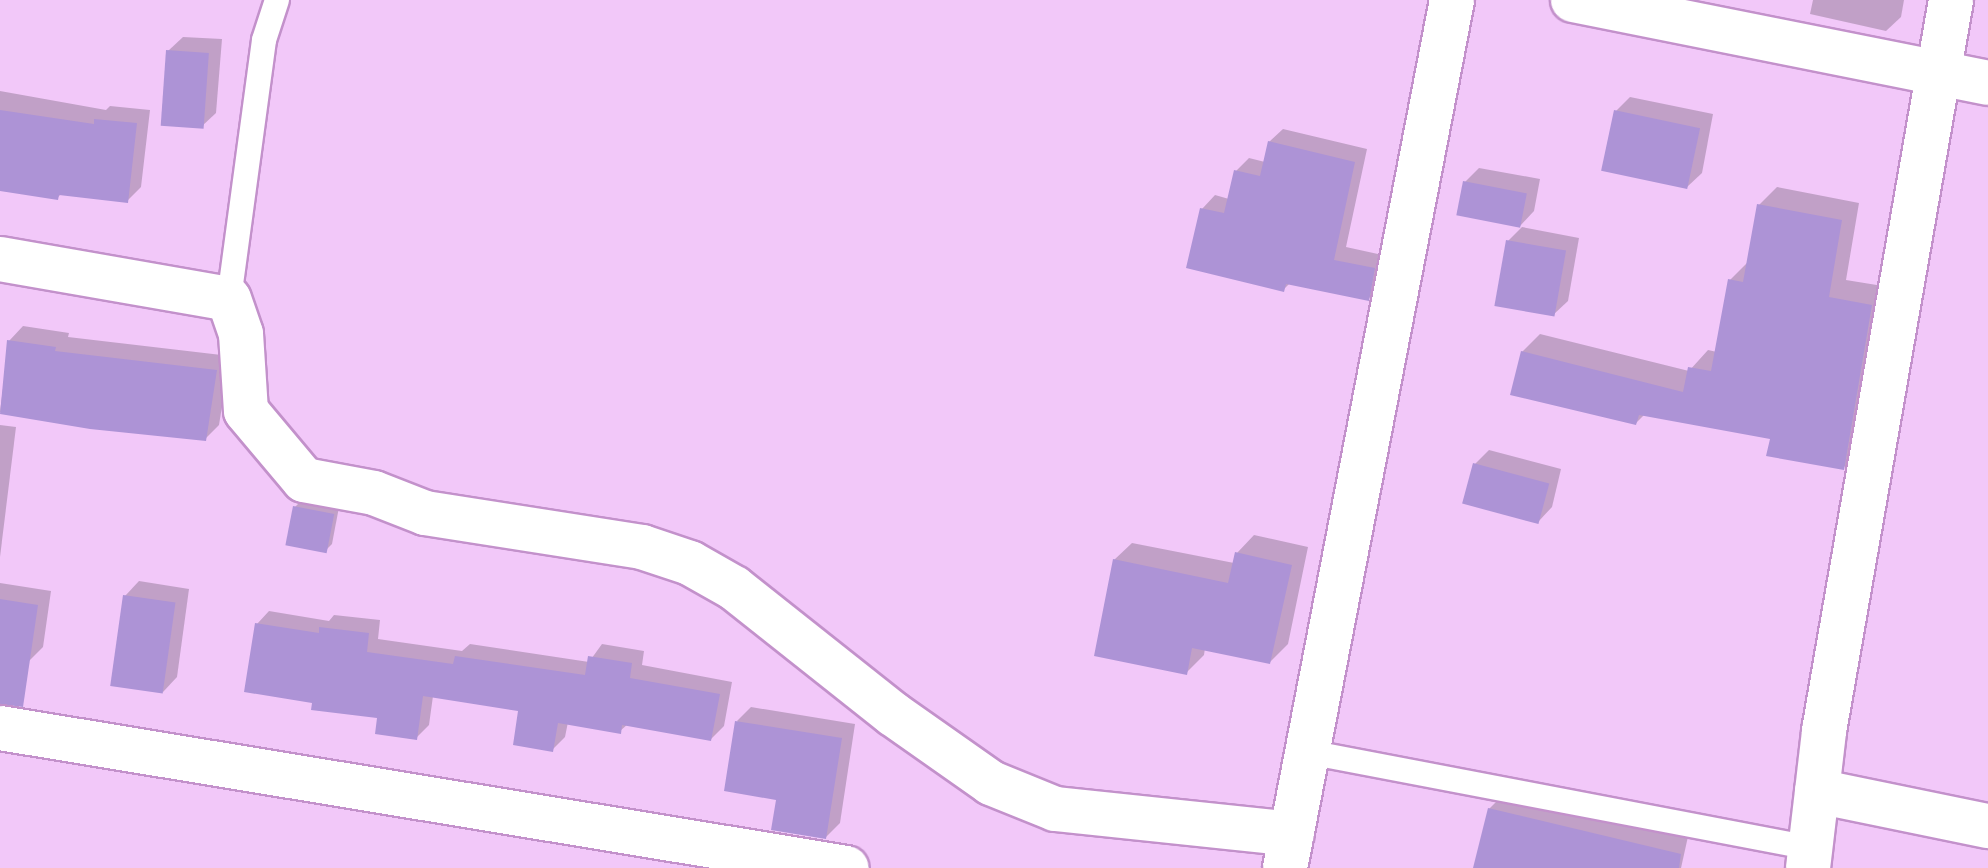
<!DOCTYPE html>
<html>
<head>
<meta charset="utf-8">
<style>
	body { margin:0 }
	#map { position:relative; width:1988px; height:868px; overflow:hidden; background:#f2c8f9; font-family:"Asap Condensed",sans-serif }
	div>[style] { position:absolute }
	.shadow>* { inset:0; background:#0003 }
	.building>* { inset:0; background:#ad93d6; transform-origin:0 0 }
	.roads { filter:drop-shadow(2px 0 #c391cb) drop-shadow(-2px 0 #c391cb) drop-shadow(0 2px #c391cb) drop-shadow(0 -2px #c391cb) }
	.service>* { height:24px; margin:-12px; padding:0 12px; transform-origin:12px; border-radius:12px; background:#fff }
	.minor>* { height:44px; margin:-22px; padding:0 22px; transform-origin:22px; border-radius:22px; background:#fff }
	span { translate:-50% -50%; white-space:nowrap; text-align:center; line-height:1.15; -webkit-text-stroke:6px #f2c8f9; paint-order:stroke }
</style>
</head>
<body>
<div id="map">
	<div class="shadow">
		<i style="clip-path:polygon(1813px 0,1904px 0,1901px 17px,1886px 31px,1810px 14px)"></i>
		<i style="clip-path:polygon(183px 37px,222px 39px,216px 113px,201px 127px,168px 51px)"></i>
		<i style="clip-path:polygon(0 91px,106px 110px,110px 106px,150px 110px,141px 187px,127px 201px,62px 193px,57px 198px,0 183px)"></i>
		<i style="clip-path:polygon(1630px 97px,1713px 114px,1702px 173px,1687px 187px,1616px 111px)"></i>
		<i style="clip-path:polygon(1283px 129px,1367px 149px,1346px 247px,1387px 256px,1381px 286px,1368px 299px,1290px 283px,1283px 290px,1202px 209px,1215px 195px,1229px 199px,1236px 171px,1249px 158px,1265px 162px,1269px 142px)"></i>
		<i style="clip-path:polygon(1479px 168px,1540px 179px,1534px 211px,1520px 226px,1465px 182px)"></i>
		<i style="clip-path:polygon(1777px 187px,1859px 203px,1846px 280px,1889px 287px,1861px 450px,1843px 468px,1772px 438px,1645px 414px,1636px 423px,1522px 352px,1540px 334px,1689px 371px,1708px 350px,1717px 352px,1730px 280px,1748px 262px,1759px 205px)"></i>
		<i style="clip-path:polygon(1522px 227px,1579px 238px,1568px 301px,1553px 315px,1508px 241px)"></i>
		<i style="clip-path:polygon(23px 326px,69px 333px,68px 337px,230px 356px,219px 425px,205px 439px,90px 427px,0 412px,9px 341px)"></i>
		<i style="clip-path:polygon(0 425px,16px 427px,0 557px)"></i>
		<i style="clip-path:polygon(1489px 450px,1561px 469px,1552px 507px,1538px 522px,1475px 464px)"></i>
		<i style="clip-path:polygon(302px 500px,339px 507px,332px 544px,325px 551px,295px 507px)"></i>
		<i style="clip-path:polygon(1254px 535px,1308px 547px,1288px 644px,1270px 662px,1205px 648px,1204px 655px,1186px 673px,1114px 560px,1132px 543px,1234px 563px,1237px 553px)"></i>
		<i style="clip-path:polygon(139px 581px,189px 589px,177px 677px,163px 692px,125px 596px)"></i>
		<i style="clip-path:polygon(0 583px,51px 591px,43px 647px,29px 661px,0 658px)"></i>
		<i style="clip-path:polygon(269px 611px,329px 621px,334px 615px,380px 620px,378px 639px,462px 651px,470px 644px,589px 662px,602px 644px,644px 651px,642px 665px,732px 682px,724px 726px,711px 739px,628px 724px,620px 731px,568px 722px,565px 737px,552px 750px,521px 709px,433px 696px,429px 725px,416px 738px,380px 716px,314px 702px,257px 624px)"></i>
		<i style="clip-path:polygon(751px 707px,855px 724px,840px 823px,826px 837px,737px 721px)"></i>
		<i style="clip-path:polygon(1507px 791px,1689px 832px,1681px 868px,1475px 868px,1489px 809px)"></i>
	</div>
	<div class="building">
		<i style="left:166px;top:50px;width:43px;height:76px;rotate:4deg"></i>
		<i style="clip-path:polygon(0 110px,94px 124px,94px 119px,137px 123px,128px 203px,59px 195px,58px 200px,0 191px)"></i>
		<i style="left:1614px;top:110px;width:88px;height:62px;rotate:12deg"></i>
		<i style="clip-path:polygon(1268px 141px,1355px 162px,1334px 260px,1375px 268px,1369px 301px,1286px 284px,1284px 292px,1186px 268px,1200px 208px,1224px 213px,1234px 170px,1260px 176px)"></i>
		<i style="left:1463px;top:181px;width:65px;height:35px;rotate:11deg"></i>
		<i style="clip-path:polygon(1757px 204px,1842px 220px,1829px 297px,1872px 305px,1844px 470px,1766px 456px,1770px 439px,1639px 415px,1636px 425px,1510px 395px,1521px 351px,1683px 392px,1688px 367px,1711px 371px,1728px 279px,1743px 282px)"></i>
		<i style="left:1506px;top:240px;width:61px;height:67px;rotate:10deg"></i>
		<i style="clip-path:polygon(7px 340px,56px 347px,55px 351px,217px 370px,206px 441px,90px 429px,0 414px)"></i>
		<i style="left:1473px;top:463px;width:79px;height:42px;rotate:15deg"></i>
		<i style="left:293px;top:506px;width:42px;height:40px;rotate:11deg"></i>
		<i style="clip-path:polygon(1235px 552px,1292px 565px,1270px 664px,1192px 648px,1187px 675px,1094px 656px,1113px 559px,1228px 583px)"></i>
		<i style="left:123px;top:595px;width:53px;height:92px;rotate:8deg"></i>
		<i style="clip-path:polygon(0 599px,38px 605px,23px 707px,0 704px)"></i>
		<i style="clip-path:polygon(255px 623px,319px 633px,319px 627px,369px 633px,367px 652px,453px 664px,455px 656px,585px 675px,588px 656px,632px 663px,630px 678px,720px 694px,711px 741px,622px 725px,621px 734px,558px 723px,553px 752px,513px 745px,518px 711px,423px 696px,417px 740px,375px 734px,377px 718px,311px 710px,312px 703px,244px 692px)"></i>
		<i style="clip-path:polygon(735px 721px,842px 738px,826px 839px,771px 830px,776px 800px,724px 791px)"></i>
		<i style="clip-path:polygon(1488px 808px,1681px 854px,1679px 868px,1473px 868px)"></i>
	</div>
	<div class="roads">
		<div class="service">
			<i style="left:229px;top:299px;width:261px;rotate:-82.3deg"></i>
			<i style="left:264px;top:40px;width:42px;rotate:-72deg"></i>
			<i style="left:1308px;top:752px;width:512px;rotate:10.81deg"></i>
		</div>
		<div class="minor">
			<i style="left:1573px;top:0;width:423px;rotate:11.3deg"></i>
			<i style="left:0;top:259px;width:232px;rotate:9.9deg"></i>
			<i style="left:229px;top:299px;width:37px;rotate:71deg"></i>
			<i style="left:241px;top:334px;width:77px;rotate:86.3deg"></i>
			<i style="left:246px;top:411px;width:90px;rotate:50deg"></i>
			<i style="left:304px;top:480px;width:71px;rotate:10.5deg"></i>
			<i style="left:374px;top:493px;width:55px;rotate:21.4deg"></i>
			<i style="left:425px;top:513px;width:220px;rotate:8.9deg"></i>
			<i style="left:642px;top:547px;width:51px;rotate:18.4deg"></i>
			<i style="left:690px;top:563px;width:51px;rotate:29.6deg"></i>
			<i style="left:734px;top:588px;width:203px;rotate:38.4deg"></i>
			<i style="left:893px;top:714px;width:120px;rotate:35.1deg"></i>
			<i style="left:991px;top:783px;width:69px;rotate:22.1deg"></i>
			<i style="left:1055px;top:809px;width:238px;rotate:6deg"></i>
			<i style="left:0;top:728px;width:858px;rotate:9.39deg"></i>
			<i style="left:1817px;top:791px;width:175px;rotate:11.6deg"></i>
			<i style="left:1285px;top:868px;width:884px;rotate:-79.11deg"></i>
			<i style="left:1808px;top:868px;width:138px;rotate:-83.3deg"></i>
			<i style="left:1824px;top:731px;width:742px;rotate:-80.14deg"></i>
		</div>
	</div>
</div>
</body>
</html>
